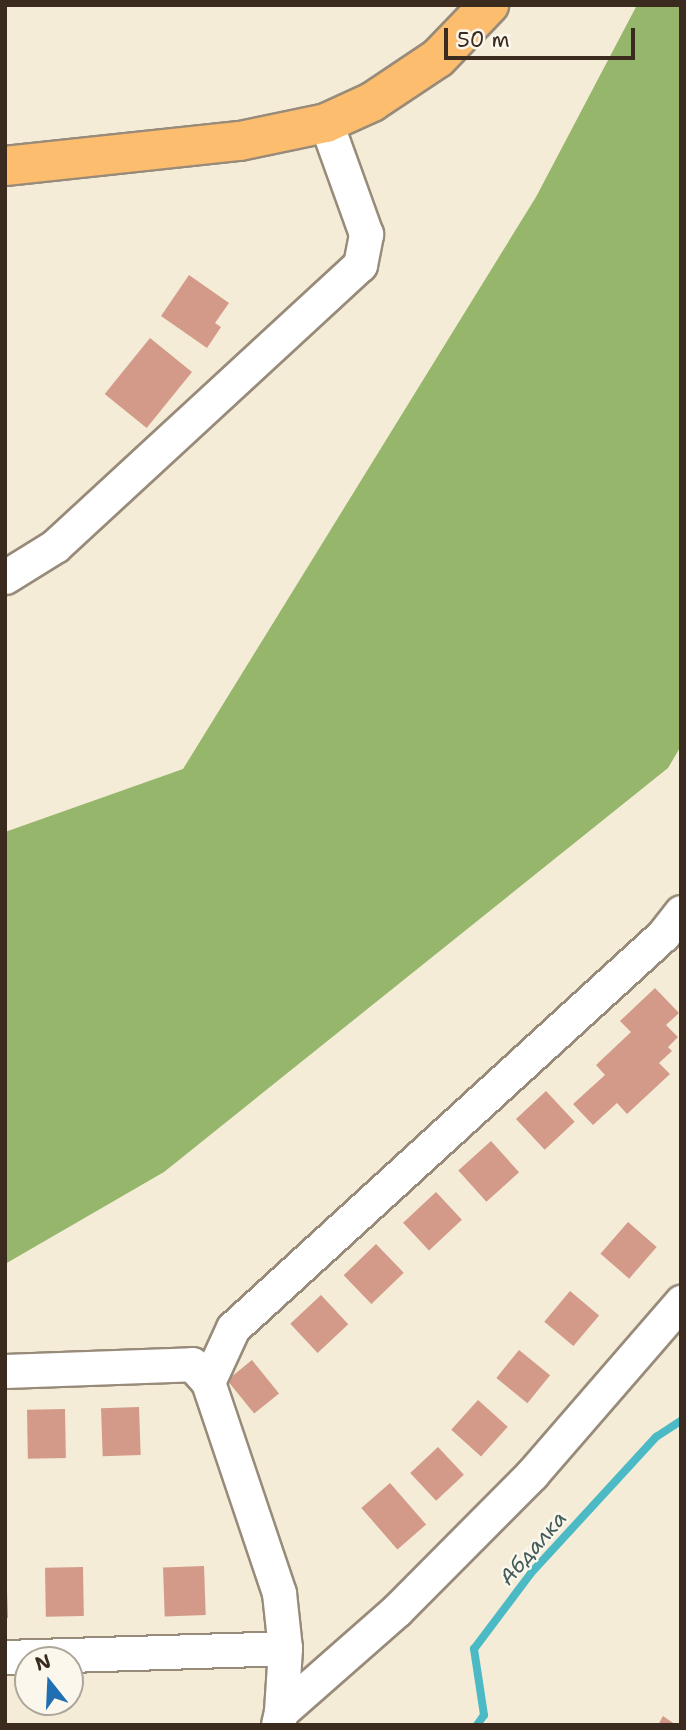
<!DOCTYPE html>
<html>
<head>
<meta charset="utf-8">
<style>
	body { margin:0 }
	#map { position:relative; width:686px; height:1730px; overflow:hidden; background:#f4ecd7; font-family:"Shantell Sans",sans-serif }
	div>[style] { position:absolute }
	.forest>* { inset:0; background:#96b76b }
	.stream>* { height:8px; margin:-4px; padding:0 4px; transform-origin:4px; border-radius:4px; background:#4cbac5 }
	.building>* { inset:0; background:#d39a8a; transform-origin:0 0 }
	.roads { filter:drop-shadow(2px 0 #988b7a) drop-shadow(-2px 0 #988b7a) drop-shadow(0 2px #988b7a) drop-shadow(0 -2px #988b7a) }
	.minor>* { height:33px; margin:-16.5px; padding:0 16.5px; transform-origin:16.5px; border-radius:16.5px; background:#fff }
	.major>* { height:38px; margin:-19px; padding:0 19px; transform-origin:19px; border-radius:19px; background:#fcbd6f }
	span { translate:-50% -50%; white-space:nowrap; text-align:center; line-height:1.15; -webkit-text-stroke:5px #fbf7ec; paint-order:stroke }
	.water-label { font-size:21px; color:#415c58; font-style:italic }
	.frame { position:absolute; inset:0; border:7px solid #3b2a1e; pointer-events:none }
	.north { position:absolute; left:14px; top:1646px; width:70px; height:70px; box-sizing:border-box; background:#fbf7ec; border:2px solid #aea59a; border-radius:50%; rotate:342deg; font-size:19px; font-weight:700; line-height:28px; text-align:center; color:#3b2a1e }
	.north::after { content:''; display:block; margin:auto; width:24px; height:32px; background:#1f6fb2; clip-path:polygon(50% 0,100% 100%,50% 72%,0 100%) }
	.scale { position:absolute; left:444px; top:28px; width:191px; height:32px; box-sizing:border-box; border:4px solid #3b2a1e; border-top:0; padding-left:9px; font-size:21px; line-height:24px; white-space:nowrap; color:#3b2a1e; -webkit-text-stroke:5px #fbf7ec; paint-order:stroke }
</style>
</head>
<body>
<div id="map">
	<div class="forest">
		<i style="clip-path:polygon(637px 5px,681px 5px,681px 746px,668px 768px,164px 1172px,5px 1264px,5px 832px,183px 769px,536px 197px)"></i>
	</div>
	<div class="stream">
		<i style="left:477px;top:1725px;width:12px;rotate:-55deg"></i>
		<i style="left:484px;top:1715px;width:67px;rotate:-98.6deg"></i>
		<i style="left:474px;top:1649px;width:95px;rotate:-53.1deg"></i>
		<i style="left:531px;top:1573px;width:185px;rotate:-47.4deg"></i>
		<i style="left:656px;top:1437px;width:30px;rotate:-33deg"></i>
	</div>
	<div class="building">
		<i style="clip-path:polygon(189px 275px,229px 303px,215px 323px,221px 327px,207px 348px,161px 316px)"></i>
		<i style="left:150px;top:338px;width:54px;height:72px;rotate:39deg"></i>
		<i style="clip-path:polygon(655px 988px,679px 1013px,666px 1025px,678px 1037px,668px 1047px,672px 1051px,659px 1063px,670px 1074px,627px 1114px,617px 1103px,593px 1125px,573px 1104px,605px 1075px,596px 1065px,631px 1032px,620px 1021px)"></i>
		<i style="left:546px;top:1091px;width:42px;height:41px;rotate:47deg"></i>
		<i style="left:491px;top:1141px;width:42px;height:44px;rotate:48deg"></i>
		<i style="left:436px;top:1192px;width:38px;height:45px;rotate:47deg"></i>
		<i style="left:628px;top:1222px;width:38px;height:42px;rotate:41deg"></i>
		<i style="left:376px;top:1244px;width:40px;height:45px;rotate:46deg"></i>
		<i style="left:570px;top:1291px;width:38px;height:40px;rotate:40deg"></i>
		<i style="left:321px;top:1295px;width:40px;height:42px;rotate:47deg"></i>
		<i style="left:519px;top:1350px;width:40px;height:36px;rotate:39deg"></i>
		<i style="left:252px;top:1360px;width:43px;height:32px;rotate:51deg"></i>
		<i style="left:478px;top:1400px;width:40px;height:40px;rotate:42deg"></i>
		<i style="left:139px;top:1407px;width:48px;height:38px;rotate:88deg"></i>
		<i style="left:65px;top:1409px;width:49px;height:38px;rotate:89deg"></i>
		<i style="left:438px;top:1447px;width:38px;height:38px;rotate:47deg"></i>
		<i style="left:390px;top:1483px;width:55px;height:38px;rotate:49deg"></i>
		<i style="left:204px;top:1566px;width:49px;height:41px;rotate:88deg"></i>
		<i style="left:83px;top:1567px;width:49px;height:38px;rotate:89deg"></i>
		<i style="clip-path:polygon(5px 1590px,7px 1590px,8px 1618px,5px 1618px)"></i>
		<i style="clip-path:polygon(663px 1716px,676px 1725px,658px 1725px)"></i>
	</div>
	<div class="roads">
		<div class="minor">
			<i style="left:5px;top:577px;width:59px;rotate:-31.8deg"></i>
			<i style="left:55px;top:546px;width:415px;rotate:-42.7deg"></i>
			<i style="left:360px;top:265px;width:32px;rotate:-79deg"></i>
			<i style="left:366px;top:234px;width:118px;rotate:-109.8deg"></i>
			<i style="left:5px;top:1371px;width:187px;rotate:-2.1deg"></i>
			<i style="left:192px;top:1364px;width:24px;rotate:48deg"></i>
			<i style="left:208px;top:1382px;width:60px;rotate:-65.2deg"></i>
			<i style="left:233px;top:1328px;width:583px;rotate:-42.43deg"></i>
			<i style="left:663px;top:935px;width:29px;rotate:-52deg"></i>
			<i style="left:208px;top:1382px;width:223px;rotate:71.4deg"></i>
			<i style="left:279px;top:1593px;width:55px;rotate:83.8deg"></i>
			<i style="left:285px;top:1648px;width:64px;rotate:93.6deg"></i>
			<i style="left:281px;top:1712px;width:12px;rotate:104deg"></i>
			<i style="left:5px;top:1657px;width:280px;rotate:-1.8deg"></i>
			<i style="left:281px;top:1712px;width:154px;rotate:-41.3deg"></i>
			<i style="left:397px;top:1610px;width:192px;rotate:-45.2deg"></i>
			<i style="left:532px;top:1474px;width:228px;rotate:-49.1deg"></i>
		</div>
		<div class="major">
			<i style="left:5px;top:166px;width:236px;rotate:-6.1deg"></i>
			<i style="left:240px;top:141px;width:88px;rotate:-11.8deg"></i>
			<i style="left:326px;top:123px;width:51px;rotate:-24.5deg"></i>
			<i style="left:372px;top:102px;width:79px;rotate:-33.7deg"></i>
			<i style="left:438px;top:58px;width:74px;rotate:-46.1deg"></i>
		</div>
	</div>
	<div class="water-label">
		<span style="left:533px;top:1548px;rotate:-49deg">Абдалка</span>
	</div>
	<div class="frame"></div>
	<div class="north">N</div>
	<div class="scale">50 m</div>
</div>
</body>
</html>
